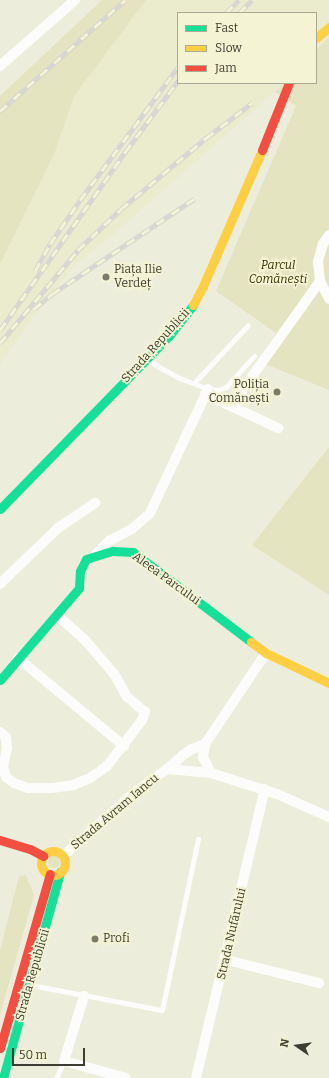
<!DOCTYPE html>
<html>
<head>
<meta charset="utf-8">
<style>
	body { margin:0 }
	#map { position:relative; width:329px; height:1078px; overflow:hidden; background:#ededdb; font-family:Bitter,serif }
	div>[style] { position:absolute }
	.built>* { inset:0; background:#ebebcd }
	.green>* { inset:0; background:#e4e4c0 }
	.round { border-radius:50% }
	.lane>* { height:5px; margin:-2.5px; padding:0 2.5px; transform-origin:2.5px; border-radius:2.5px; background:#fcfcfa }
	.street>* { height:10px; margin:-5px; padding:0 5px; transform-origin:5px; border-radius:5px; background:#fcfcfa }
	.fast>* { height:9px; margin:-4.5px; padding:0 4.5px; transform-origin:4.5px; border-radius:4.5px; background:#16e098 }
	.slow>* { height:9px; margin:-4.5px; padding:0 4.5px; transform-origin:4.5px; border-radius:4.5px; background:#ffcf43 }
	.slow>.ring { margin:-4.5px; padding:0; box-sizing:content-box; background:none; border:9px solid #ffcf43; border-radius:50% }
	.jam>* { height:9px; margin:-4.5px; padding:0 4.5px; transform-origin:4.5px; border-radius:4.5px; background:#f24e42 }
	.rail>* { height:4.5px; margin-top:-2.25px; transform-origin:0; background:repeating-linear-gradient(90deg,#f4f4d4 0 9px,#d6d6d2 0 18px); box-sizing:border-box; border-block:1px solid #d6d6d2 }
	.dots>* { width:11px; height:11px; translate:-50% -50%; box-sizing:border-box; border:2px solid #f4f4d4; border-radius:50% }
	span { translate:-50% -50%; white-space:nowrap; text-align:center; line-height:1.15; -webkit-text-stroke:3.5px #f4f4d4; paint-order:stroke }
	.park-label { font-size:12px; color:#373500; font-style:italic }
	.poi-label { font-size:12px; color:#3d3d31 }
	.left { translate:0 -50%; text-align:left }
	.right { translate:-100% -50%; text-align:right }
	.street-label { font-size:12px; color:#3d3d31 }
	.legend { position:absolute; left:177px; top:12px; width:140px; height:72px; box-sizing:border-box; background:#f4f4d4; border:1px solid #abab93; margin:0; padding:5px 7px; list-style:none; font-size:12px; color:#3d3d31 }
	.legend li { display:flex; align-items:center; gap:8px; height:20px }
	.legend b { width:20px; border:1px solid #abab93 }
	.north { position:absolute; left:277px; top:1026px; width:40px; height:40px; -webkit-text-stroke:3px #f4f4d4; paint-order:stroke; rotate:283deg; font-size:11px; font-weight:700; line-height:16px; text-align:center; color:#3d3d31 }
	.north::after { content:''; display:block; margin:auto; width:14px; height:18px; background:#3d3d31; clip-path:polygon(50% 0,100% 100%,50% 72%,0 100%) }
	.scale { position:absolute; left:12px; top:1048px; width:73px; height:18px; box-sizing:border-box; border:2px solid #3d3d31; border-top:0; padding-left:5px; font-size:12px; line-height:14px; white-space:nowrap; color:#3d3d31; -webkit-text-stroke:3px #f4f4d4; paint-order:stroke }
</style>
</head>
<body>
<div id="map">
	<div class="built">
		<i style="clip-path:polygon(146px 0,329px 0,329px 37px,316px 50px,316px 13px,178px 13px,178px 83px,284px 83px,122px 227px,75px 265px,31px 320px,0 364px,0 264px,55px 152px,74px 96px)"></i>
	</div>
	<div class="green">
		<i style="clip-path:polygon(102px 0,146px 0,74px 96px,55px 152px,0 264px,0 96px)"></i>
		<i style="clip-path:polygon(329px 37px,329px 390px,258px 361px,276px 333px,216px 291px,296px 106px,275px 92px,284px 83px,316px 83px,316px 50px)"></i>
		<i style="clip-path:polygon(329px 447px,329px 595px,252px 545px)"></i>
		<i class="round" style="left:48px;top:856px;width:12px;height:12px"></i>
		<i style="clip-path:polygon(26px 875px,34px 895px,0 1015px,0 950px,19px 876px)"></i>
	</div>
	<div class="lane">
		<i style="left:149px;top:360px;width:12px;rotate:35deg"></i>
		<i style="left:159px;top:367px;width:26px;rotate:28deg"></i>
		<i style="left:182px;top:379px;width:28px;rotate:21deg"></i>
		<i style="left:208px;top:389px;width:10px;rotate:6deg"></i>
		<i style="left:218px;top:390px;width:9px;rotate:-21deg"></i>
		<i style="left:226px;top:387px;width:42px;rotate:-47.9deg"></i>
		<i style="left:194px;top:383px;width:79px;rotate:-47deg"></i>
		<i style="left:31px;top:985px;width:133px;rotate:10.8deg"></i>
		<i style="left:162px;top:1010px;width:175px;rotate:-78.1deg"></i>
		<i style="left:56px;top:1078px;width:19px;rotate:-65deg"></i>
	</div>
	<div class="street">
		<i style="left:0;top:66px;width:100px;rotate:-41.3deg"></i>
		<i style="left:329px;top:235px;width:11px;rotate:124deg"></i>
		<i style="left:323px;top:244px;width:19px;rotate:106deg"></i>
		<i style="left:318px;top:262px;width:19px;rotate:84deg"></i>
		<i style="left:320px;top:281px;width:20px;rotate:63deg"></i>
		<i style="left:205px;top:394px;width:81px;rotate:25deg"></i>
		<i style="left:231px;top:406px;width:153px;rotate:-54.5deg"></i>
		<i style="left:95px;top:555px;width:20px;rotate:-45deg"></i>
		<i style="left:109px;top:541px;width:27px;rotate:-28deg"></i>
		<i style="left:133px;top:528px;width:23px;rotate:-41deg"></i>
		<i style="left:150px;top:513px;width:137px;rotate:-64.9deg"></i>
		<i style="left:0;top:584px;width:81px;rotate:-44deg"></i>
		<i style="left:58px;top:528px;width:45px;rotate:-34deg"></i>
		<i style="left:18px;top:658px;width:138px;rotate:39.7deg"></i>
		<i style="left:0;top:732px;width:8px;rotate:40deg"></i>
		<i style="left:6px;top:737px;width:11px;rotate:85deg"></i>
		<i style="left:7px;top:748px;width:19px;rotate:102deg"></i>
		<i style="left:3px;top:767px;width:10px;rotate:73deg"></i>
		<i style="left:6px;top:777px;width:10px;rotate:37deg"></i>
		<i style="left:14px;top:783px;width:15px;rotate:20deg"></i>
		<i style="left:28px;top:788px;width:24px"></i>
		<i style="left:52px;top:788px;width:21px;rotate:-8deg"></i>
		<i style="left:73px;top:785px;width:18px;rotate:-22deg"></i>
		<i style="left:90px;top:778px;width:21px;rotate:-35deg"></i>
		<i style="left:107px;top:766px;width:58px;rotate:-52.7deg"></i>
		<i style="left:142px;top:720px;width:9px;rotate:-69deg"></i>
		<i style="left:145px;top:712px;width:23px;rotate:-140deg"></i>
		<i style="left:127px;top:697px;width:26px;rotate:-119deg"></i>
		<i style="left:114px;top:674px;width:43px;rotate:-130.3deg"></i>
		<i style="left:86px;top:641px;width:39px;rotate:-138deg"></i>
		<i style="left:167px;top:769px;width:44px;rotate:5.2deg"></i>
		<i style="left:211px;top:773px;width:69px;rotate:17.7deg"></i>
		<i style="left:277px;top:794px;width:57px;rotate:23.9deg"></i>
		<i style="left:211px;top:773px;width:18px;rotate:-117deg"></i>
		<i style="left:203px;top:757px;width:13px;rotate:-81deg"></i>
		<i style="left:205px;top:744px;width:110px;rotate:-56.2deg"></i>
		<i style="left:63px;top:856px;width:95px;rotate:-41.6deg"></i>
		<i style="left:134px;top:793px;width:41px;rotate:-36deg"></i>
		<i style="left:167px;top:769px;width:21px;rotate:-41deg"></i>
		<i style="left:183px;top:755px;width:11px;rotate:-34deg"></i>
		<i style="left:192px;top:749px;width:14px;rotate:-21deg"></i>
		<i style="left:226px;top:960px;width:96px;rotate:13.9deg"></i>
		<i style="left:84px;top:996px;width:68px;rotate:107.1deg"></i>
		<i style="left:64px;top:1061px;width:64px;rotate:15.3deg"></i>
		<i style="left:196px;top:1078px;width:297px;rotate:-76.6deg"></i>
	</div>
	<div class="fast">
		<i style="left:0;top:509px;width:242px;rotate:-45.7deg"></i>
		<i style="left:169px;top:336px;width:39px;rotate:-52deg"></i>
		<i style="left:0;top:680px;width:121px;rotate:-49.3deg"></i>
		<i style="left:79px;top:588px;width:17px;rotate:-87deg"></i>
		<i style="left:80px;top:571px;width:13px;rotate:-63deg"></i>
		<i style="left:86px;top:559px;width:28px;rotate:-17deg"></i>
		<i style="left:113px;top:551px;width:20px;rotate:3deg"></i>
		<i style="left:133px;top:552px;width:148px;rotate:37.3deg"></i>
		<i style="left:3px;top:1078px;width:214px;rotate:-74.5deg"></i>
	</div>
	<div class="slow">
		<i style="left:316px;top:38px;width:17px;rotate:-40deg"></i>
		<i style="left:193px;top:305px;width:21px;rotate:-62deg"></i>
		<i style="left:203px;top:286px;width:148px;rotate:-66.5deg"></i>
		<i style="left:251px;top:642px;width:19px;rotate:36deg"></i>
		<i style="left:266px;top:653px;width:70px;rotate:25.5deg"></i>
		<i class="ring" style="left:41px;top:851px;width:15px;height:15px"></i>
	</div>
	<div class="jam">
		<i style="left:262px;top:150px;width:72px;rotate:-68.1deg"></i>
		<i style="left:0;top:840px;width:31px;rotate:17deg"></i>
		<i style="left:30px;top:849px;width:15px;rotate:28deg"></i>
		<i style="left:0;top:1048px;width:181px;rotate:-74deg"></i>
	</div>
	<div class="rail">
		<i style="left:226px;top:13px;width:18px;rotate:-45deg"></i>
		<i style="left:239px;top:13px;width:18px;rotate:-45deg"></i>
		<i style="left:0;top:111px;width:167px;rotate:-41.6deg"></i>
		<i style="left:35px;top:271px;width:31px;rotate:-61deg"></i>
		<i style="left:50px;top:244px;width:53px;rotate:-55.7deg"></i>
		<i style="left:80px;top:200px;width:165px;rotate:-53.6deg"></i>
		<i style="left:34px;top:309px;width:23px;rotate:-40deg"></i>
		<i style="left:52px;top:294px;width:171px;rotate:-33.8deg"></i>
		<i style="left:0;top:330px;width:218px;rotate:-54.9deg"></i>
		<i style="left:125px;top:152px;width:89px;rotate:-53.3deg"></i>
		<i style="left:0;top:343px;width:121px;rotate:-50deg"></i>
		<i style="left:78px;top:250px;width:59px;rotate:-43.6deg"></i>
		<i style="left:121px;top:209px;width:111px;rotate:-39.9deg"></i>
		<i style="left:206px;top:138px;width:58px;rotate:-37.3deg"></i>
	</div>
	<div class="dots">
		<i style="left:106px;top:277px;background:#7b7b6c"></i>
		<i style="left:277px;top:392px;background:#7b7b6c"></i>
		<i style="left:95px;top:939px;background:#7b7b6c"></i>
	</div>
	<div class="park-label">
		<span style="left:278px;top:273px">Parcul<br>Comănești</span>
	</div>
	<div class="poi-label">
		<span class="left" style="left:114px;top:277px">Piața Ilie<br>Verdeț</span>
		<span class="right" style="left:269px;top:392px">Poliția<br>Comănești</span>
		<span class="left" style="left:103px;top:939px">Profi</span>
	</div>
	<div class="street-label">
		<span style="left:156px;top:346px;rotate:-48deg">Strada Republicii</span>
		<span style="left:166px;top:579px;rotate:36deg">Aleea Parcului</span>
		<span style="left:115px;top:812px;rotate:-40deg">Strada Avram Iancu</span>
		<span style="left:232px;top:934px;rotate:-77deg">Strada Nufărului</span>
		<span style="left:33px;top:975px;rotate:-74deg">Strada Republicii</span>
	</div>
	<ul class="legend">
	<li><b style="height:5px;background:#16e098"></b>Fast</li>
	<li><b style="height:5px;background:#ffcf43"></b>Slow</li>
	<li><b style="height:5px;background:#f24e42"></b>Jam</li>
	</ul>
	<div class="north">N</div>
	<div class="scale">50 m</div>
</div>
</body>
</html>
